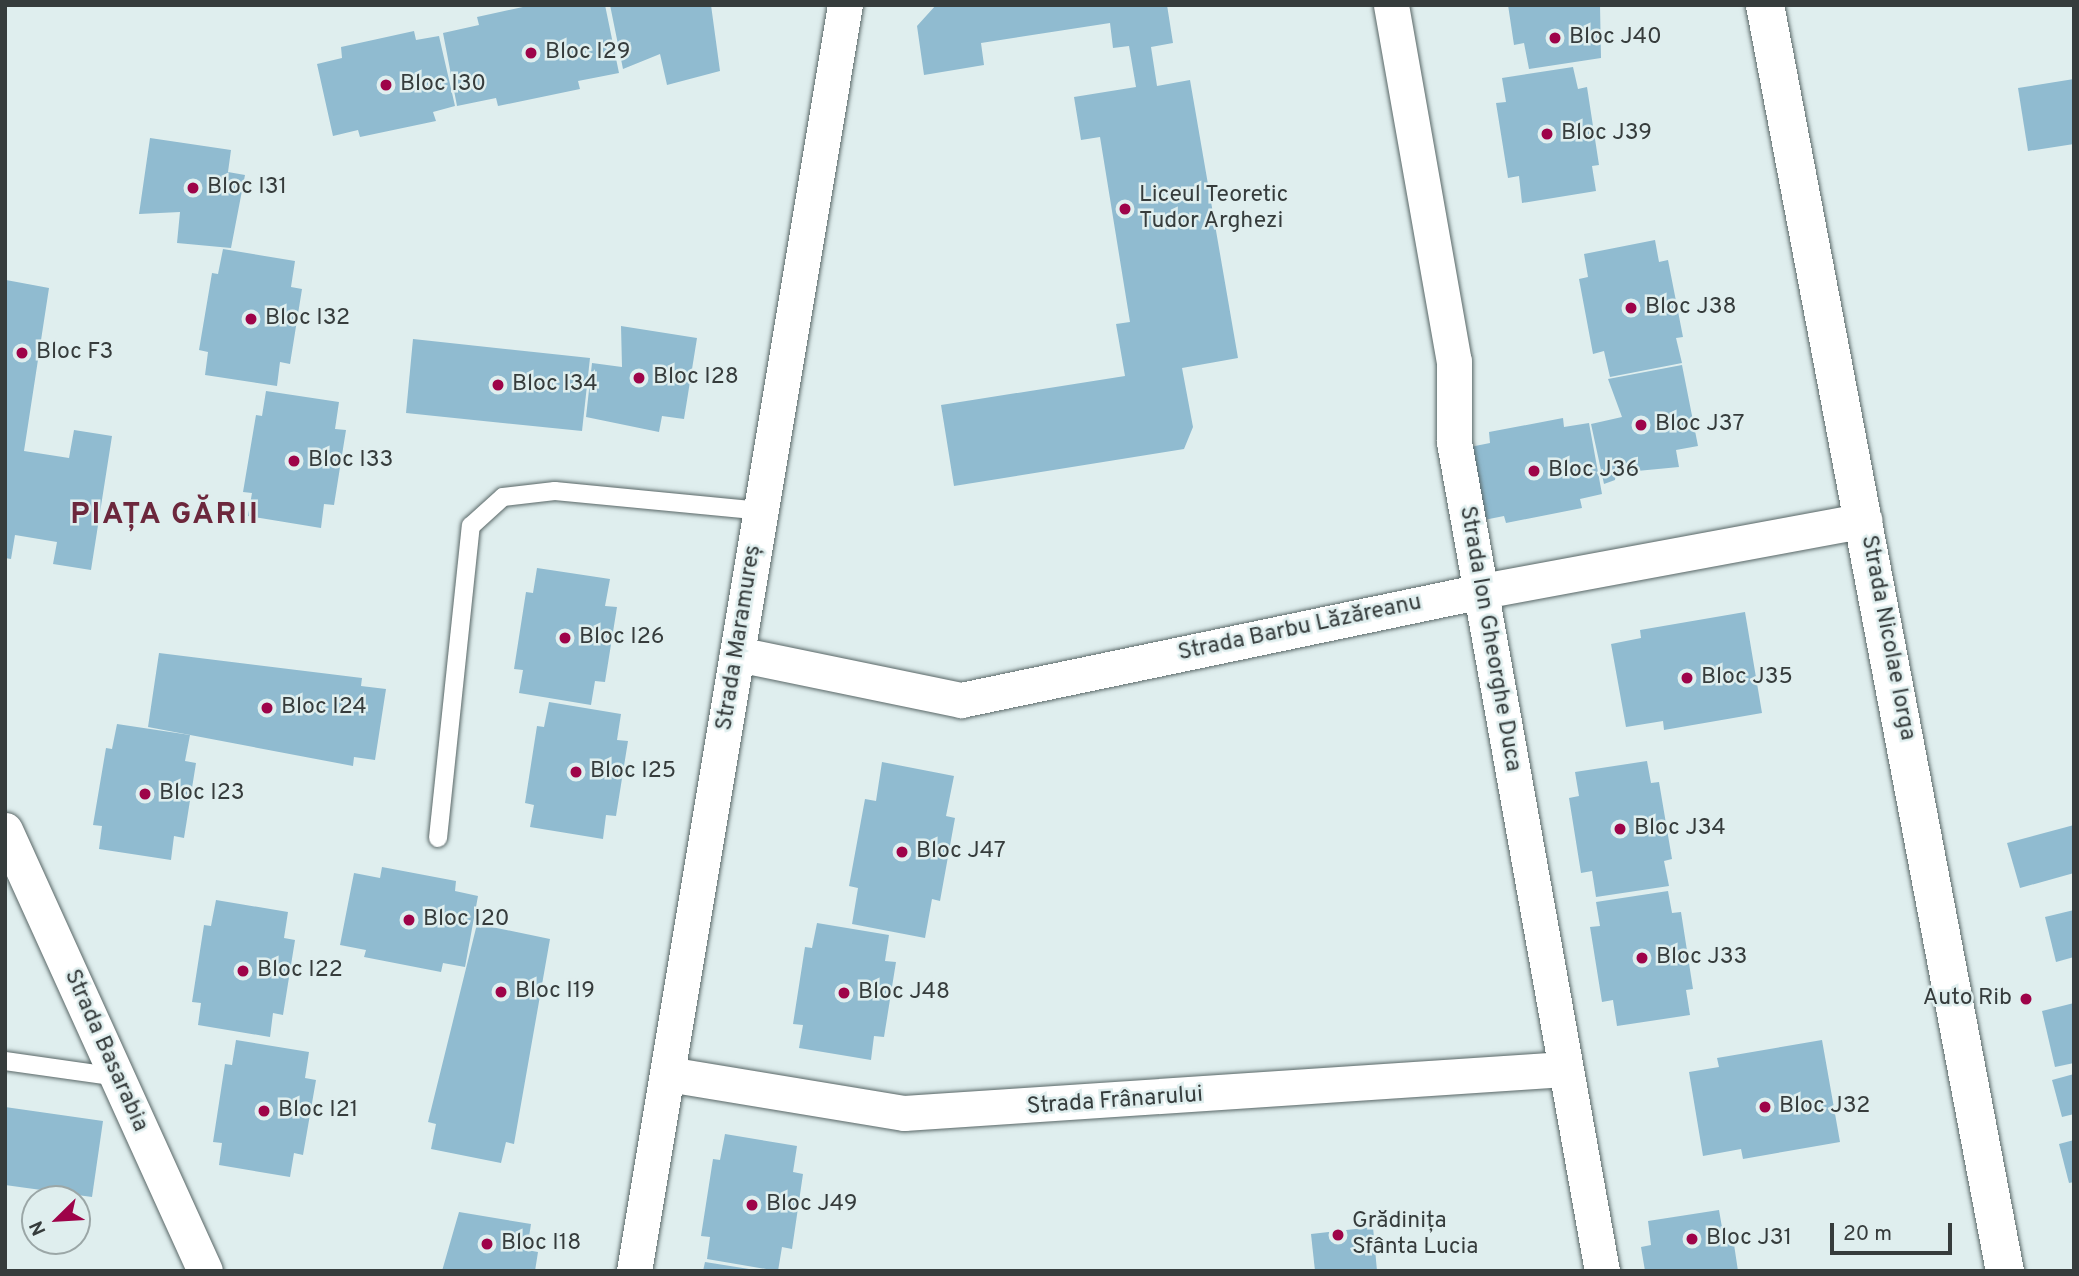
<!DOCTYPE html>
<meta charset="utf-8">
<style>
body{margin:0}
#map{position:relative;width:2079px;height:1276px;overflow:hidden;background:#dfeeee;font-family:Overpass,sans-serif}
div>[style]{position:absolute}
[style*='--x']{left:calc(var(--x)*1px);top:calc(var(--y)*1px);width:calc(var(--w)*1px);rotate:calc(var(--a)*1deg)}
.building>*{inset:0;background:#90bbd0}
.roads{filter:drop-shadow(0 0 2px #596767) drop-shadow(0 0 2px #596767)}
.service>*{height:18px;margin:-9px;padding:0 9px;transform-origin:9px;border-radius:9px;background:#fff}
.minor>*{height:35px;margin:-17.5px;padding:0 17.5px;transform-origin:17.5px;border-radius:17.5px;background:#fff}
.tertiary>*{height:38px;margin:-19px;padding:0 19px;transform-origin:19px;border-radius:19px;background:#fff}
.dots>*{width:19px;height:19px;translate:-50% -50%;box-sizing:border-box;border:4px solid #dfeeee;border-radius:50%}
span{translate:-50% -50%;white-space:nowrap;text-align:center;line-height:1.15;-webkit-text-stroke:5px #dfeeee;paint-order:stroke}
.poi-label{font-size:23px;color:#363c3c}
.left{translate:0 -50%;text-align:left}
.right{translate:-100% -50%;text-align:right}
.street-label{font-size:23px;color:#363c3c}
.district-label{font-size:30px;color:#6c273c;font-weight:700;letter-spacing:2px}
.frame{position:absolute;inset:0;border:7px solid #363c3c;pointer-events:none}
.north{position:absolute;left:21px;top:1185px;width:70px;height:70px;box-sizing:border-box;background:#dfeeee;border:2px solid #9ba7a7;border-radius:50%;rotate:246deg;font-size:19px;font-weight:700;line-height:28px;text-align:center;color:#363c3c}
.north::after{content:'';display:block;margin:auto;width:24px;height:32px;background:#9e0349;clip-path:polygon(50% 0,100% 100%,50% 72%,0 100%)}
.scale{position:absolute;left:1830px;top:1223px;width:122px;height:32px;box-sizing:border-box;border:4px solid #363c3c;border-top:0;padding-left:9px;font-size:21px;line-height:24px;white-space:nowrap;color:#363c3c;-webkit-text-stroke:5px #dfeeee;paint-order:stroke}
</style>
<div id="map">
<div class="building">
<i style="clip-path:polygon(532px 5px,605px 5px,619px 73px,578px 81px,580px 89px,498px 106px,496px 98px,457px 106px,443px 33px,479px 25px,477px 17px)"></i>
<i style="clip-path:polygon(610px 5px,711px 5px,720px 71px,667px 85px,660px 54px,623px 69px)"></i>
<i style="clip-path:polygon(936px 5px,1167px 5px,1173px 43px,1151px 47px,1157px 86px,1190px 80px,1238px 358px,1182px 368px,1193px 427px,1184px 449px,954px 486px,941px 405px,1125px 376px,1116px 324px,1130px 322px,1100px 137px,1081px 140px,1074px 97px,1136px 87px,1129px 46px,1113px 48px,1110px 23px,981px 43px,984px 65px,924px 75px,917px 26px)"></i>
<i style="clip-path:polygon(1508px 5px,1600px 5px,1601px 58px,1529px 69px,1524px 43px,1514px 45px)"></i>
<i style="clip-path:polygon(414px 31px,416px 40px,439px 36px,455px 106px,433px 112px,436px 121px,360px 137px,358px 130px,333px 136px,317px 64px,342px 58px,341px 47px)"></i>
<i style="clip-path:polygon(1573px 67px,1578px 89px,1587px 87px,1599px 165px,1592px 166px,1596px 191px,1522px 203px,1519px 176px,1508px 178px,1496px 103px,1506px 102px,1502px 78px)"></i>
<i style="clip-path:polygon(2074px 79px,2074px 144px,2028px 151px,2018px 88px)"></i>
<i style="clip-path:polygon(150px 138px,231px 150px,228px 172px,245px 175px,231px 248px,177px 243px,180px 212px,139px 214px)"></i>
<i style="clip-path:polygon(1655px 240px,1659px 262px,1668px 260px,1683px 337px,1676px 338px,1682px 363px,1610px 377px,1604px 351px,1593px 354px,1579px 279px,1588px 277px,1584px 254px)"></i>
<i style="clip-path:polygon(223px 249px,295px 261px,291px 287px,302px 289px,290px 364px,280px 362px,277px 386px,205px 375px,208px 352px,199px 350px,212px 273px,218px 274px)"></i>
<i style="clip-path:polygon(6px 280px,49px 288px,24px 451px,69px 458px,74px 430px,112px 436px,91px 570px,53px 564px,57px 542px,15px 535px,11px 559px,5px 558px)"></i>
<i style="clip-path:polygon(621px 326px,697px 338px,684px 419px,662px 416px,659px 432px,586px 417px,592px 363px,622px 367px)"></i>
<i style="clip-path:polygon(413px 339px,590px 358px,582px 431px,406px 413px)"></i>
<i style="clip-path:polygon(1682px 365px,1698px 446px,1676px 450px,1679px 467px,1616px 473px,1615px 480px,1604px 484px,1591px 424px,1622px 417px,1608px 379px)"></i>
<i style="clip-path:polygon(266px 391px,339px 402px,335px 429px,346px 430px,334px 505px,324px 504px,321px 528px,248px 516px,252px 493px,243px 492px,256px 415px,262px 416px)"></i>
<i style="clip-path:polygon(1563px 418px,1564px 427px,1589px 423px,1602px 494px,1580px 499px,1582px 508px,1506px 523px,1504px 516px,1479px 521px,1465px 448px,1490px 443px,1489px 432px)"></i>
<i style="clip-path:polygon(537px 568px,610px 579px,605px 606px,617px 607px,605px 682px,595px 681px,591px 705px,519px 693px,523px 670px,514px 669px,526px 592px,533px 593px)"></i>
<i style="clip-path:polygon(1745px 612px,1762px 713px,1664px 730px,1663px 721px,1626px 727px,1611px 644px,1641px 638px,1640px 630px)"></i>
<i style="clip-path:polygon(159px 653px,362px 678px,361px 686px,386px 689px,375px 760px,354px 757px,353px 766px,148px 727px)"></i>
<i style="clip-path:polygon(549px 702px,621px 714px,617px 740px,628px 741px,616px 816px,606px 815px,603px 839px,530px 827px,534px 805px,525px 803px,537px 726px,544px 727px)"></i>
<i style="clip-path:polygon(117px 724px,190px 735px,185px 761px,196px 763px,184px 838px,174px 836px,171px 860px,99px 849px,102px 826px,93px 825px,106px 748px,112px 749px)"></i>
<i style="clip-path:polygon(1647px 761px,1651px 783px,1659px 782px,1672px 859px,1664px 861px,1669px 886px,1596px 897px,1592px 871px,1581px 873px,1569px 798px,1579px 796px,1575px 772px)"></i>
<i style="clip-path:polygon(882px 762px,954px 776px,946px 816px,955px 818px,940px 901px,932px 899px,925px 938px,852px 924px,858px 888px,849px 886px,865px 799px,876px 801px)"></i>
<i style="clip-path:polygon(2074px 825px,2074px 873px,2020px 888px,2007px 843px)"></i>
<i style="clip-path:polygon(382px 867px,456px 881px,455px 891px,478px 896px,465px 967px,443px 963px,441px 972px,364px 957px,366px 950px,340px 945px,354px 873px,380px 878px)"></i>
<i style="clip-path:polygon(1668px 891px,1672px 913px,1681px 912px,1693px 989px,1686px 990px,1690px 1015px,1617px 1026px,1613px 1000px,1602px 1002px,1590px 927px,1600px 926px,1596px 902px)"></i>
<i style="clip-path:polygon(216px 900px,288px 912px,284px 938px,295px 940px,283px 1015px,273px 1013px,270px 1037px,198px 1025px,201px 1003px,192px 1002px,204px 925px,211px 926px)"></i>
<i style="clip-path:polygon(2074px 910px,2074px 957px,2056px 962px,2045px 917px)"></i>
<i style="clip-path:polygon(817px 923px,889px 935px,885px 961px,896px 962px,884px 1037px,874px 1036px,871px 1060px,799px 1048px,803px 1025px,793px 1024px,805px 947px,812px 948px)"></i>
<i style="clip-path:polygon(477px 924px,550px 939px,514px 1144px,506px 1142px,501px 1163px,431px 1149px,436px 1124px,428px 1122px)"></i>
<i style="clip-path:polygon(2074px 1003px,2074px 1063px,2055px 1067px,2042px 1011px)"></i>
<i style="clip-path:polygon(236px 1040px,309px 1052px,305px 1078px,316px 1080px,303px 1155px,294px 1153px,290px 1177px,219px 1165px,222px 1143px,213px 1142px,225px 1064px,232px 1065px)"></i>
<i style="clip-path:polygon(1822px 1040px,1840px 1142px,1743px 1159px,1741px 1149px,1703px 1156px,1689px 1072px,1719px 1067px,1717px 1058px)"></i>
<i style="clip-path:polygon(2074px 1074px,2074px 1114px,2062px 1117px,2052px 1080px)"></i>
<i style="clip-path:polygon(5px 1107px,103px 1121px,92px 1197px,5px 1185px)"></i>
<i style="clip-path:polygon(725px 1134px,797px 1146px,793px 1172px,803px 1174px,792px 1249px,782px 1247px,778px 1271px,707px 1259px,710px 1237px,701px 1236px,713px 1159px,720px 1160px)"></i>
<i style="clip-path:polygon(2074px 1140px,2074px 1182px,2069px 1183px,2059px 1144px)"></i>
<i style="clip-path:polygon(1719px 1210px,1723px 1233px,1732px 1231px,1738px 1271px,1645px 1271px,1641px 1247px,1651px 1245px,1648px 1221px)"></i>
<i style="clip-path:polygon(459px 1212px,531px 1224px,527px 1250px,538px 1252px,535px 1271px,442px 1271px)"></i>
<i style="clip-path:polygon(1373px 1227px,1377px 1271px,1315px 1271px,1311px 1234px)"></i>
<i style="clip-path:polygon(705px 1262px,749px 1269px,748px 1271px,703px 1271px)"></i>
</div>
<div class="roads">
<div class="service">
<i style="--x:438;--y:838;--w:314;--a:-84"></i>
<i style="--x:471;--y:526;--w:43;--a:-42.2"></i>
<i style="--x:503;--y:497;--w:52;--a:-6.6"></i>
<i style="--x:555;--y:491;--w:207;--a:5.5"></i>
<i style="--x:5;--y:1061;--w:113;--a:8.1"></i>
</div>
<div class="minor">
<i style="--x:1391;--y:5;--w:362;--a:80"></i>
<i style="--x:1454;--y:361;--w:81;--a:90"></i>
<i style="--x:1454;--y:442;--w:842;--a:79.88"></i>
<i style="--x:737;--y:654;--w:229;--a:11.6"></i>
<i style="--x:961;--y:700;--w:532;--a:-11.82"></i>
<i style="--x:1482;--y:591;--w:389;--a:-10.5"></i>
<i style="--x:5;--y:830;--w:484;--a:65.6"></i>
<i style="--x:668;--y:1074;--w:239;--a:9.4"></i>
<i style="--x:904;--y:1113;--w:662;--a:-3.81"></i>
<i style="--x:634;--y:1271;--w:1283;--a:-80.54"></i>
</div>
<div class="tertiary">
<i style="--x:1765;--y:5;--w:1289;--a:79.27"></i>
</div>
</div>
<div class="dots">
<i style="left:1555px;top:38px;background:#9e0349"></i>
<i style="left:531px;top:53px;background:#9e0349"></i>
<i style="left:386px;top:85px;background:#9e0349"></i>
<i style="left:1547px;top:134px;background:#9e0349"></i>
<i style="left:193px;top:188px;background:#9e0349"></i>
<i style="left:1125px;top:209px;background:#9e0349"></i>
<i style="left:1631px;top:308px;background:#9e0349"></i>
<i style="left:251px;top:319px;background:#9e0349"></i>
<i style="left:22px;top:353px;background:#9e0349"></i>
<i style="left:639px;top:378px;background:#9e0349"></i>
<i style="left:498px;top:385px;background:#9e0349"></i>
<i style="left:1641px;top:425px;background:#9e0349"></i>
<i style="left:294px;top:461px;background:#9e0349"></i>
<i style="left:1534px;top:471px;background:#9e0349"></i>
<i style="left:565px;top:638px;background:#9e0349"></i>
<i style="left:1687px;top:678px;background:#9e0349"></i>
<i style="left:267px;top:708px;background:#9e0349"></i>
<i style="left:576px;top:772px;background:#9e0349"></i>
<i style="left:145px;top:794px;background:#9e0349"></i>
<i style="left:1620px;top:829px;background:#9e0349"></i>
<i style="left:902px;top:852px;background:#9e0349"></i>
<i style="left:409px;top:920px;background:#9e0349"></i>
<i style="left:1642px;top:958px;background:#9e0349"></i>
<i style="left:243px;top:971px;background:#9e0349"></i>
<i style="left:501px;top:992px;background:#9e0349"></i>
<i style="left:844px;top:993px;background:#9e0349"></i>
<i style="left:2026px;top:999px;background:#9e0349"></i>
<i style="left:1765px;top:1107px;background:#9e0349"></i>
<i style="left:264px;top:1111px;background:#9e0349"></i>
<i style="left:752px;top:1205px;background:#9e0349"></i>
<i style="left:1338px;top:1235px;background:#9e0349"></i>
<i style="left:1692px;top:1239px;background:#9e0349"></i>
<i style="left:487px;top:1244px;background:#9e0349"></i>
</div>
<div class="poi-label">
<span class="left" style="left:1569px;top:38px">Bloc J40</span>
<span class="left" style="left:545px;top:53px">Bloc I29</span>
<span class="left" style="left:400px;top:85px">Bloc I30</span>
<span class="left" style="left:1561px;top:134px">Bloc J39</span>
<span class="left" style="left:207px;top:188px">Bloc I31</span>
<span class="left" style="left:1139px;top:209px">Liceul Teoretic<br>Tudor Arghezi</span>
<span class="left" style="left:1645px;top:308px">Bloc J38</span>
<span class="left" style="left:265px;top:319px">Bloc I32</span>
<span class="left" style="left:36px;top:353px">Bloc F3</span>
<span class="left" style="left:653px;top:378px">Bloc I28</span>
<span class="left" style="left:512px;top:385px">Bloc I34</span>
<span class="left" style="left:1655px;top:425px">Bloc J37</span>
<span class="left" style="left:308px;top:461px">Bloc I33</span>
<span class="left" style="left:1548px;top:471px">Bloc J36</span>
<span class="left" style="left:579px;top:638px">Bloc I26</span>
<span class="left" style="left:1701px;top:678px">Bloc J35</span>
<span class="left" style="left:281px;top:708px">Bloc I24</span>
<span class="left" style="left:590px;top:772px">Bloc I25</span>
<span class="left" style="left:159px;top:794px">Bloc I23</span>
<span class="left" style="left:1634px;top:829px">Bloc J34</span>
<span class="left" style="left:916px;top:852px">Bloc J47</span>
<span class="left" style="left:423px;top:920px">Bloc I20</span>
<span class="left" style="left:1656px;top:958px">Bloc J33</span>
<span class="left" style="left:257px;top:971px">Bloc I22</span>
<span class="left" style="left:515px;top:992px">Bloc I19</span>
<span class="left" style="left:858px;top:993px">Bloc J48</span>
<span class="right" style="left:2012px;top:999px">Auto Rib</span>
<span class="left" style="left:1779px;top:1107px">Bloc J32</span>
<span class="left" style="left:278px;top:1111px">Bloc I21</span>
<span class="left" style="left:766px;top:1205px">Bloc J49</span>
<span class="left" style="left:1352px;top:1235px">Grădinița<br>Sfânta Lucia</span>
<span class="left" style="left:1706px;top:1239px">Bloc J31</span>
<span class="left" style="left:501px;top:1244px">Bloc I18</span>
</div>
<div class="street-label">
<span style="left:1300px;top:629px;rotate:-12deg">Strada Barbu Lăzăreanu</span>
<span style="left:740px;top:638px;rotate:-81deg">Strada Maramureș</span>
<span style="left:1887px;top:638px;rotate:79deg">Strada Nicolae Iorga</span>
<span style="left:1489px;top:639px;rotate:80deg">Strada Ion Gheorghe Duca</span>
<span style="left:105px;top:1051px;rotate:66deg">Strada Basarabia</span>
<span style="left:1115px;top:1102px;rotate:-4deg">Strada Frânarului</span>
</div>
<div class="district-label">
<span style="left:165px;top:516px">PIAȚA GĂRII</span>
</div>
<div class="frame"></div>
<div class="north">N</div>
<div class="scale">20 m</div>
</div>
